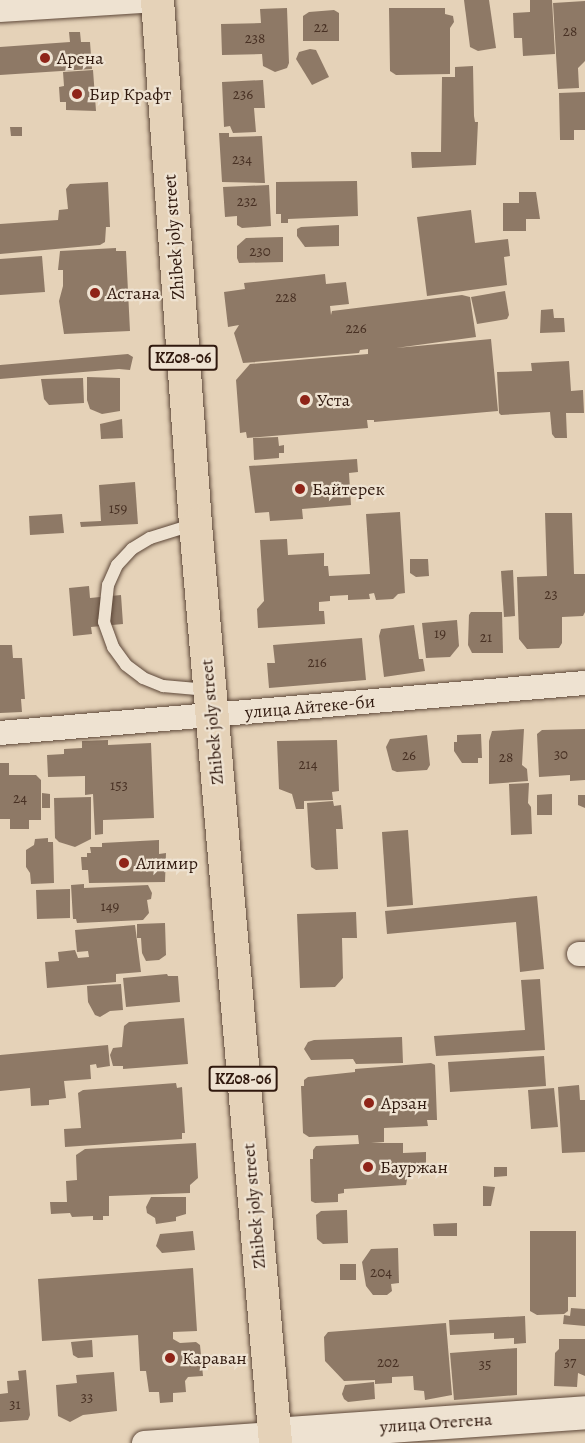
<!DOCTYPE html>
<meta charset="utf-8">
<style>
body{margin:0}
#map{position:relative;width:585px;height:1443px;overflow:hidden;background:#e5d2b8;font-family:Alegreya,serif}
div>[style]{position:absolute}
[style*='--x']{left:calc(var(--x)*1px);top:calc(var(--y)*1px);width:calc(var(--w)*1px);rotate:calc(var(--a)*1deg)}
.building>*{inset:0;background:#8e7966}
.roads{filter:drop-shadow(0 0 2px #5d4738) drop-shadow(0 0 2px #5d4738)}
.service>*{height:12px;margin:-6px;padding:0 6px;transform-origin:6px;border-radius:6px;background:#eee2d1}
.minor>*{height:24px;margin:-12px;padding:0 12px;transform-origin:12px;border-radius:12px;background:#eee2d1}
.secondary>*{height:33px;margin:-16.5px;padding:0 16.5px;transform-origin:16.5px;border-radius:16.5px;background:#eee2d1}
.trunk>*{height:33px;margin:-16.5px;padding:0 16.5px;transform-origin:16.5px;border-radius:16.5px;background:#e5d2b8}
.dots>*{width:16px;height:16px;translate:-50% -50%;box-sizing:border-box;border:3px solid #eee2d1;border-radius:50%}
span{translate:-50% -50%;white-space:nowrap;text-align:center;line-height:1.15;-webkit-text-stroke:4.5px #eee2d1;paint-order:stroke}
.number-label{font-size:15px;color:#483124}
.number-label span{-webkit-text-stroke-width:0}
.shield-label span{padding:2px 4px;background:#eee2d1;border:2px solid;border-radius:4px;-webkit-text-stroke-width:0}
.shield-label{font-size:16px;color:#30190e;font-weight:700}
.poi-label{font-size:18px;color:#30190e}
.left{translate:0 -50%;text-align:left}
.street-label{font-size:18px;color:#30190e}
</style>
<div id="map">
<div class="building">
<i style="clip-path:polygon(464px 0,489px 0,496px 48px,478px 51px,470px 47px)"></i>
<i style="clip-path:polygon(530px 0,552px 0,555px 54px,523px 56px,522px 38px,514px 38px,513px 13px,530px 12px)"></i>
<i style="clip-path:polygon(585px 1px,585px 61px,578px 68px,579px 88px,558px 89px,553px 3px)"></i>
<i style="clip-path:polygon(287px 8px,289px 63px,287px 68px,275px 72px,263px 66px,262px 54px,222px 55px,221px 24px,261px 23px,260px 9px)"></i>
<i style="clip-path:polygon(389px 8px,445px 8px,445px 14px,453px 16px,454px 22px,450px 28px,450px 74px,396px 75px,390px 71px)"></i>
<i style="clip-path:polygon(334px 10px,339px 13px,339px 41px,303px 41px,303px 16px,309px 12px)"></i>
<i style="clip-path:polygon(69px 32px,80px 32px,81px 42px,90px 42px,92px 69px,0 75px,0 47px,70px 42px)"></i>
<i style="clip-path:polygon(310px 49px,316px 50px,329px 77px,312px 85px,296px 59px,299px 52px)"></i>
<i style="clip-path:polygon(473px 66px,474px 116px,475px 122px,478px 122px,476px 165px,412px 168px,411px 152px,441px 152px,442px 77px,455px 77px,455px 67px)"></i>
<i style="clip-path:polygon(93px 70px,96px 111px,66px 110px,66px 102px,60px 102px,59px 87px,64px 86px,63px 72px)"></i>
<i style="clip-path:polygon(263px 80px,265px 108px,254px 108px,256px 132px,233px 133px,230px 126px,224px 127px,222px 82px)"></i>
<i style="clip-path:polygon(585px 92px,585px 130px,574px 130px,574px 140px,560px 140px,559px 93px)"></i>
<i style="clip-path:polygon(10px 127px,22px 127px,22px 136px,11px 136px)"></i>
<i style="clip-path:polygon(219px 133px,229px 133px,229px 137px,262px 136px,265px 183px,222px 182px)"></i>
<i style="clip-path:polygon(357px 181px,358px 216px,288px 219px,288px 223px,281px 223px,281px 214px,276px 214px,276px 182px)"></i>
<i style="clip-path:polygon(108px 182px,110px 227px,106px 227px,105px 242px,100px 245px,0 254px,0 224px,58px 220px,59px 210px,68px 209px,66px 189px,70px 184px)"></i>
<i style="clip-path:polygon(269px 185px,271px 226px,242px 228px,237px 225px,237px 216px,225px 217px,223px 187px)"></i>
<i style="clip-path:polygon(519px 192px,536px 192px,540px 219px,526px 219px,526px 231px,503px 231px,503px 203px,519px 203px)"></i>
<i style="clip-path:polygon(471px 210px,475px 243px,508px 239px,510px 256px,504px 257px,507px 285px,427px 296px,417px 217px)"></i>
<i style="clip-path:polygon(339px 225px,339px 246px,305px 247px,297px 236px,297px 229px,301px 227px)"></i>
<i style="clip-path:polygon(283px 237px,283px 262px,239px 263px,237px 258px,237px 246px,246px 238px)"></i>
<i style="clip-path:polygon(116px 248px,116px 251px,126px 251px,130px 331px,64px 334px,59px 301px,63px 286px,63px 270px,58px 270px,60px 251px)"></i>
<i style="clip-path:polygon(42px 256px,45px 292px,0 295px,0 259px)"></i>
<i style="clip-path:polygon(325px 274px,326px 284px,346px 282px,349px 304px,330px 306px,331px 315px,332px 311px,462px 295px,470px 297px,476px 337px,396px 348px,491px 339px,498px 411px,374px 422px,374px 420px,367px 420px,368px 428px,247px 438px,246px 432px,240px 433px,236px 380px,250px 364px,368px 354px,368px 349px,360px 350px,359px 353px,243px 363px,234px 333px,239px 325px,228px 327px,224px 292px,245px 289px,244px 283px)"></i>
<i style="clip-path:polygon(505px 291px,509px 315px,507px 319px,477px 324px,471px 297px)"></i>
<i style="clip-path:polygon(553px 309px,554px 318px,564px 318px,565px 332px,540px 333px,541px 310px)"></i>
<i style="clip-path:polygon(128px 354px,133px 357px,130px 370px,119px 369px,0 379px,0 365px)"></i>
<i style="clip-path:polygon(569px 361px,571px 391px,583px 390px,584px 413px,566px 413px,567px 438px,555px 438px,552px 434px,550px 412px,501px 415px,499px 413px,497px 372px,532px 371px,531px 363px)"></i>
<i style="clip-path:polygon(87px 377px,120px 378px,120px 411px,102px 414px,90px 409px,87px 400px)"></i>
<i style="clip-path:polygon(83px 378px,84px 403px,49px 405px,44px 399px,41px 379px)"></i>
<i style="clip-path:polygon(122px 419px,123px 438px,101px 439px,100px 424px)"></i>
<i style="clip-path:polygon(278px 437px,279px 446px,284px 445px,284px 453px,279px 453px,279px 458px,254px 460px,253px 438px)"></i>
<i style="clip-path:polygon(357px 459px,358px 472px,349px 473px,351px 505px,302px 509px,303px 519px,270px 521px,269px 512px,255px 513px,249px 466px)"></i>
<i style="clip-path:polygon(135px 482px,138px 524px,81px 527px,80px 522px,101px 521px,99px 485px)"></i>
<i style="clip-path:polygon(400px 512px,405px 593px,398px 594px,393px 599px,376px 600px,374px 593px,369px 594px,370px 599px,348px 600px,348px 595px,330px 596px,330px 601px,319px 602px,319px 611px,324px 611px,325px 624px,258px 628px,257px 609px,264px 601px,260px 540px,287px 539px,288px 555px,324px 553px,324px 566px,328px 566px,329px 576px,370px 574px,366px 514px)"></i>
<i style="clip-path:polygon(545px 513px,572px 513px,574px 574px,585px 574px,585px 612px,583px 616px,562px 617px,562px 643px,559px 648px,527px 649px,519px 639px,517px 577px,547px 576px)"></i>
<i style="clip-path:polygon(62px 514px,64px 533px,30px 535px,29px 516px)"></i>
<i style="clip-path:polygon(410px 559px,428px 559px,429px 576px,416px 577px,410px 573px)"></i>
<i style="clip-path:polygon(513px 570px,515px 616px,504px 617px,501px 571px)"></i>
<i style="clip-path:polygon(89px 586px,90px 598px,121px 595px,123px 624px,91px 627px,92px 634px,73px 636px,69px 588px)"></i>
<i style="clip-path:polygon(471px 612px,502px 612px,503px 653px,472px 653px,468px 645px,469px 615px)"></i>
<i style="clip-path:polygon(457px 620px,459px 646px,450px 657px,426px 658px,422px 623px)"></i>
<i style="clip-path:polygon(414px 625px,419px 659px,423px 659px,425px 671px,384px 677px,379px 636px,381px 629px)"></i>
<i style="clip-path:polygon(362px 638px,366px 680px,269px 688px,267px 663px,275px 663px,273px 645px)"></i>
<i style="clip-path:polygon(0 645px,12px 645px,13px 658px,22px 658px,25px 699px,21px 699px,22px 712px,0 713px)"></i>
<i style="clip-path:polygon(524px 729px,522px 765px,527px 769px,528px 781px,489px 784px,489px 741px,492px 731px)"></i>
<i style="clip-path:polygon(585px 729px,585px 780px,570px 781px,570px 775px,539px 777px,537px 734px,542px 730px)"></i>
<i style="clip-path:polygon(481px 734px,482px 758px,478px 758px,478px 763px,462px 763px,454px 751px,454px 742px,457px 742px,457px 735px)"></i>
<i style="clip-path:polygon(427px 735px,430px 765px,427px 770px,397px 772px,392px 770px,386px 747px,390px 739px)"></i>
<i style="clip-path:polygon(108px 740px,108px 745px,151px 743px,154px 818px,103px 820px,103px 834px,95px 835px,93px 794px,85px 795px,85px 776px,48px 777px,47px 755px,64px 754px,64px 749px,82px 748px,82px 741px)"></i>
<i style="clip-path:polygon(337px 740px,339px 791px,332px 792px,333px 800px,304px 801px,304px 809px,296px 809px,292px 794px,279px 789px,277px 741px)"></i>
<i style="clip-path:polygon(0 763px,9px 763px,9px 775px,36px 775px,41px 780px,41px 820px,29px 820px,29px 829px,10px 829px,10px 819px,0 819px)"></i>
<i style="clip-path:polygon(529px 783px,528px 803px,531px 807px,532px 834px,511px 835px,509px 784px)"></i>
<i style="clip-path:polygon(42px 793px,50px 794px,50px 808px,42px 808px)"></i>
<i style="clip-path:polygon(552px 794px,552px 815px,537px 815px,537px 795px)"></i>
<i style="clip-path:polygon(578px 795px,585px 795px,585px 808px,578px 805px)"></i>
<i style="clip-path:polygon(91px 797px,91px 839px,75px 847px,59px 842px,55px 838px,54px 798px)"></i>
<i style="clip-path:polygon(333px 801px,334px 806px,341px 805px,343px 829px,336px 829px,338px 869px,316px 870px,311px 867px,307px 803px)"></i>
<i style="clip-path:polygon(408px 830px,413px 905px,387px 907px,382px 832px)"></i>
<i style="clip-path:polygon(48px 838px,48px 842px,53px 842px,54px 883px,31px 884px,30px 873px,26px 867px,26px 850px,34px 845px,35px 839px)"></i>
<i style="clip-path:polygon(159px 840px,159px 854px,166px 853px,165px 882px,89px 883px,88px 870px,82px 870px,81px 857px,87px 857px,87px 853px,91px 853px,90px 847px,102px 847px,102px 843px)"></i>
<i style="clip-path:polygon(84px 884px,84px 888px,148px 885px,152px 893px,151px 899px,147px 900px,149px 913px,143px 920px,77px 923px,76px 919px,73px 919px,71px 885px)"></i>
<i style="clip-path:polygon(70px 889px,70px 918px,37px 919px,36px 890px)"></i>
<i style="clip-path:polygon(537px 896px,544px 969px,520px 972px,516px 922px,387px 934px,385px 911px)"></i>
<i style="clip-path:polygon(356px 912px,357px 938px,342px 938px,343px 978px,335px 987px,300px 988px,297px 914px)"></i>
<i style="clip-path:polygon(165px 923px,166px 955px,159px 960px,146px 961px,142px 953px,141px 938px,137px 938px,137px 924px)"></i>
<i style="clip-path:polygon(135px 925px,141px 972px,116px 974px,116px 982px,47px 988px,45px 962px,59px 961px,58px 952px,75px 950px,78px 958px,89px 957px,88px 951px,77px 952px,75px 930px)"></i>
<i style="clip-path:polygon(167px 974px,168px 976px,178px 976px,180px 1002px,126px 1007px,123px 978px)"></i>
<i style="clip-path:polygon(540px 979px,545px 1050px,436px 1056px,434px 1036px,525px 1030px,521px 980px)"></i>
<i style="clip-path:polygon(121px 984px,123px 1010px,110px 1011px,100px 1017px,95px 1015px,88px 1002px,87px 986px)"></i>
<i style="clip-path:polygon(184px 1018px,188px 1064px,123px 1069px,123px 1066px,113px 1066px,110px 1055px,113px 1048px,122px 1047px,124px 1026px,129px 1022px)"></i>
<i style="clip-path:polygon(402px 1037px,403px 1063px,356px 1064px,353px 1059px,311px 1060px,304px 1049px,308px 1042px,314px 1040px)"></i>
<i style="clip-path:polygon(108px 1045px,110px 1066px,97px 1068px,96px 1064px,90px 1065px,91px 1079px,64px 1081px,66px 1098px,49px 1100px,49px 1105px,31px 1106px,30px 1088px,0 1091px,0 1055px)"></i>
<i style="clip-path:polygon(544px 1056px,546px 1086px,450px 1092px,448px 1062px)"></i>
<i style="clip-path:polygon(431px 1063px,435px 1065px,437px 1120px,427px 1120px,428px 1126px,384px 1128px,384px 1142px,371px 1143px,403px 1143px,403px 1153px,426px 1152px,426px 1174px,408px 1174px,406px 1185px,344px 1189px,344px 1193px,338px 1194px,338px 1202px,315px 1203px,311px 1201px,310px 1159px,313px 1159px,313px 1150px,316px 1146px,359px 1144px,358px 1135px,309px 1137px,303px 1133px,301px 1086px,304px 1086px,304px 1080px,308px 1077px,355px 1072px,355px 1069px)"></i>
<i style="clip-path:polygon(176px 1083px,177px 1088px,182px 1087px,185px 1133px,182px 1133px,182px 1139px,65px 1147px,64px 1129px,81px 1128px,78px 1093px,83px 1090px)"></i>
<i style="clip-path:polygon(579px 1085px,580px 1100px,585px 1100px,585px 1152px,562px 1153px,558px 1087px)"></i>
<i style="clip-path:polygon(554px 1088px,558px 1127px,531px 1129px,528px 1090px)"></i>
<i style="clip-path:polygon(196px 1143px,198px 1178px,190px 1185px,190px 1193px,109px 1196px,109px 1216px,103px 1216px,103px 1220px,93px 1220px,93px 1216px,72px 1217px,70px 1213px,51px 1214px,50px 1202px,67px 1202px,66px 1181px,77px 1180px,76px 1155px,85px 1149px)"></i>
<i style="clip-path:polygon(494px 1167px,507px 1167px,507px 1176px,494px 1177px)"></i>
<i style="clip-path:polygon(483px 1186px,495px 1187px,491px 1206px,483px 1206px)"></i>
<i style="clip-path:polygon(151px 1197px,186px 1197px,186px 1214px,176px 1217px,176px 1221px,156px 1224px,155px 1218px,147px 1213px,146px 1207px)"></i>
<i style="clip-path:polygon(347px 1210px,348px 1243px,323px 1244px,317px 1239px,316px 1215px,321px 1211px)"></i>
<i style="clip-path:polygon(457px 1223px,457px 1236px,434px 1236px,433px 1224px)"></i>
<i style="clip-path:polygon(193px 1231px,195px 1250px,162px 1253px,156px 1246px,160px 1234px)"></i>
<i style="clip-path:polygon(530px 1231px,576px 1231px,576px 1297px,568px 1297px,568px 1311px,564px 1314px,537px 1315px,530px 1311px)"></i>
<i style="clip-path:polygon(398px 1248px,399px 1283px,391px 1284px,392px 1291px,387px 1295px,373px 1295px,366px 1286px,362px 1262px,371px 1249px)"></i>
<i style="clip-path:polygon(340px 1264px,356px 1264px,356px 1280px,340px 1280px)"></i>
<i style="clip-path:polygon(193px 1268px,197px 1331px,173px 1332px,173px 1339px,180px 1343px,196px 1342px,200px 1345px,203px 1376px,188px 1377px,185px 1381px,186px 1392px,173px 1393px,173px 1402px,160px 1403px,159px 1392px,149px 1392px,146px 1371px,140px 1371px,138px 1335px,42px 1341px,38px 1279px)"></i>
<i style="clip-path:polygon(571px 1308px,585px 1309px,585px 1326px,563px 1324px,564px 1315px,570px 1316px)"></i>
<i style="clip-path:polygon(525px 1316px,526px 1343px,514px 1344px,514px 1338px,494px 1339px,494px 1333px,450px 1335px,449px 1320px)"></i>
<i style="clip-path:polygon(446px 1323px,452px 1395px,425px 1400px,424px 1391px,414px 1390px,413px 1376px,392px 1377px,392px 1383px,375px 1384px,375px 1380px,344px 1381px,325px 1361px,324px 1337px,328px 1332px)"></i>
<i style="clip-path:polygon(559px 1339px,585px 1339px,585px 1376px,578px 1373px,577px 1387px,554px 1386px,555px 1353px,559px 1349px)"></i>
<i style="clip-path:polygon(92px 1340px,93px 1357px,78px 1358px,73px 1355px,71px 1342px)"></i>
<i style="clip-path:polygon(517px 1348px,517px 1395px,454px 1400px,450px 1353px)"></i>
<i style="clip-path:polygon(26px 1370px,30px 1415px,28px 1420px,0 1422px,0 1394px,8px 1393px,7px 1381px,19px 1380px,18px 1371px)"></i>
<i style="clip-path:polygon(114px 1372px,117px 1411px,83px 1415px,70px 1422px,58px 1416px,56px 1385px,77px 1383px,76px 1375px)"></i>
<i style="clip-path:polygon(374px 1382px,375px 1399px,348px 1402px,344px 1399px,342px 1394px,345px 1385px)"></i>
</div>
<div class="roads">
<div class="service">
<i style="--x:195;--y:524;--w:47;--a:162.7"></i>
<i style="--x:150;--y:538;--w:21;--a:149"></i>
<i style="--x:132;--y:549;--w:22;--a:133"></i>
<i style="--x:117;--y:565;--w:22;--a:114"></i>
<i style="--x:108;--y:585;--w:37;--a:96"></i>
<i style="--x:104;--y:622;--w:27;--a:70"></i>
<i style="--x:113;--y:647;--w:22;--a:54"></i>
<i style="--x:126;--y:665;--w:21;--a:37"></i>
<i style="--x:143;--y:678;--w:22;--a:22"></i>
<i style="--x:163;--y:686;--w:45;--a:5.1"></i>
</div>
<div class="minor">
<i style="--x:0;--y:10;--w:157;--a:-3.6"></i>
<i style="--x:0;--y:733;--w:587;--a:-4.89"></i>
<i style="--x:579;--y:954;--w:6;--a:0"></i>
<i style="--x:144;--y:1443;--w:130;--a:-4"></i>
</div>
<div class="secondary">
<i style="--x:274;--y:1434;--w:312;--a:-4"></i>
</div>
<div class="trunk">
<i style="--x:157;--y:0;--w:525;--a:85.85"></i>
<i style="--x:195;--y:524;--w:922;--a:85.02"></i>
</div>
</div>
<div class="dots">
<i style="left:45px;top:58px;background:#8f2418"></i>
<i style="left:77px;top:94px;background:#8f2418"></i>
<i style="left:95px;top:293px;background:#8f2418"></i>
<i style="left:305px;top:400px;background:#8f2418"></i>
<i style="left:300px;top:489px;background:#8f2418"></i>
<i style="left:124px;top:863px;background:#8f2418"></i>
<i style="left:369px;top:1103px;background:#8f2418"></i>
<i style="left:368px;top:1167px;background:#8f2418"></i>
<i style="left:170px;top:1358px;background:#8f2418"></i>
</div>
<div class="number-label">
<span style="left:321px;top:28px">22</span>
<span style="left:570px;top:32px">28</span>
<span style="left:255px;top:39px">238</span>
<span style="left:243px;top:95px">236</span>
<span style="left:242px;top:160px">234</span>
<span style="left:247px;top:202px">232</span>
<span style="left:260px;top:252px">230</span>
<span style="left:286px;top:298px">228</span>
<span style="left:356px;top:329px">226</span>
<span style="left:118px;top:509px">159</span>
<span style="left:551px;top:595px">23</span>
<span style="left:440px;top:634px">19</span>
<span style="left:486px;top:638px">21</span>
<span style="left:317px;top:663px">216</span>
<span style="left:561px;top:755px">30</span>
<span style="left:409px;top:756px">26</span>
<span style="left:506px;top:758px">28</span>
<span style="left:308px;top:765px">214</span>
<span style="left:119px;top:786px">153</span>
<span style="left:20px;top:799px">24</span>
<span style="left:110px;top:907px">149</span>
<span style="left:381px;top:1273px">204</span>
<span style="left:388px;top:1363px">202</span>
<span style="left:570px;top:1363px">37</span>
<span style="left:485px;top:1365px">35</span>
<span style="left:87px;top:1398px">33</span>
<span style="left:15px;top:1405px">31</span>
</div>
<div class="shield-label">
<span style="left:183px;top:358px">KZ08-06</span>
<span style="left:243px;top:1079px">KZ08-06</span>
</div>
<div class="poi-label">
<span class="left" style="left:57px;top:58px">Арена</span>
<span class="left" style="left:89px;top:94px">Бир Крафт</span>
<span class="left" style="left:107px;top:293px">Астана</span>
<span class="left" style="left:317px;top:400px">Уста</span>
<span class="left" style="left:312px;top:489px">Байтерек</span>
<span class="left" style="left:136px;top:863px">Алимир</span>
<span class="left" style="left:381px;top:1103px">Арзан</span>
<span class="left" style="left:380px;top:1167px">Бауржан</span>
<span class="left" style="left:182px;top:1358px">Караван</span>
</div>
<div class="street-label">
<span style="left:174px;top:237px;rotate:-94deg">Zhibek joly street</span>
<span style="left:310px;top:707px;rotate:-5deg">улица Айтеке-би</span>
<span style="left:212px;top:722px;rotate:-95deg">Zhibek joly street</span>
<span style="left:254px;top:1206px;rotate:-95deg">Zhibek joly street</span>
<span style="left:436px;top:1423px;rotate:-4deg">улица Отегена</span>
</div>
</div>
